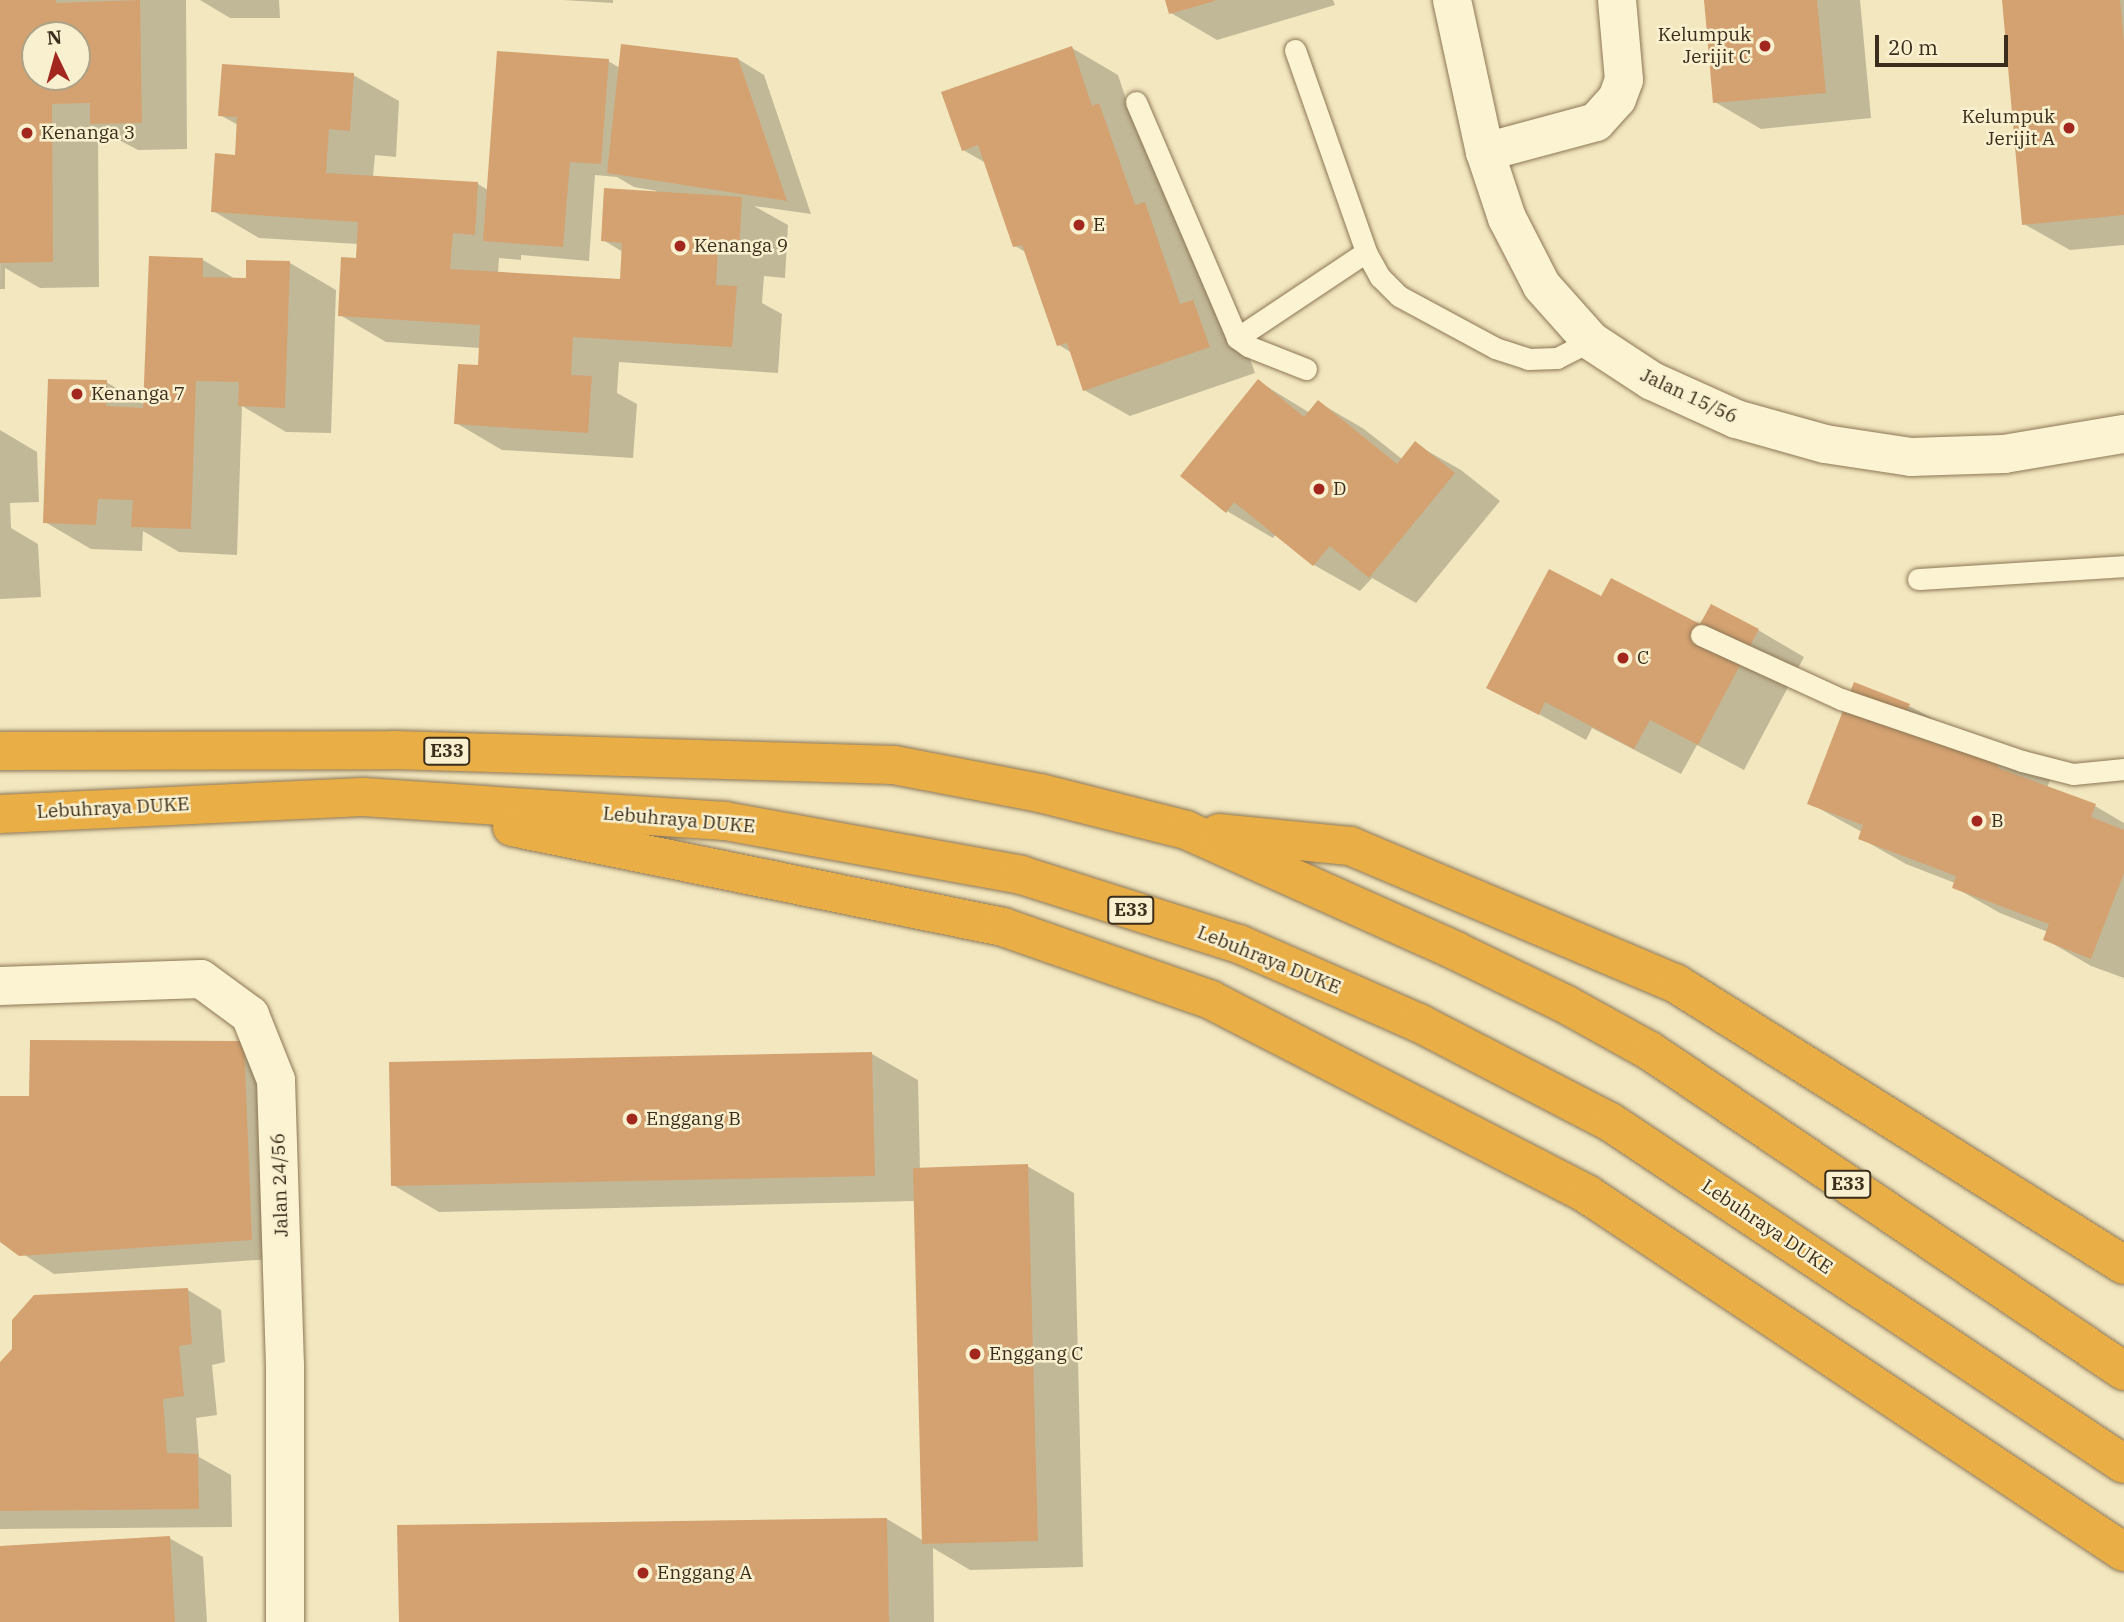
<!DOCTYPE html>
<style>
body{margin:0}
#map{position:relative;width:2124px;height:1622px;overflow:hidden;background:#f2e7bf;font-family:"IBM Plex Serif",serif}
div>[style]{position:absolute}
[style*='--x']{left:calc(var(--x)*1px);top:calc(var(--y)*1px);width:calc(var(--w)*1px);rotate:calc(var(--a)*1deg)}
.shadow>*{inset:0;background:#0003}
.building>*{inset:0;background:#d4a271}
.roads{filter:drop-shadow(0 0 2px #8d7755) drop-shadow(0 0 2px #8d7755)}
.lane>*{height:21px;margin:-10.5px;padding:0 10.5px;transform-origin:10.5px;border-radius:10.5px;background:#fcf3d3}
.street>*{height:38px;margin:-19px;padding:0 19px;transform-origin:19px;border-radius:19px;background:#fcf3d3}
.highway>*{height:38px;margin:-19px;padding:0 19px;transform-origin:19px;border-radius:19px;background:#eaae47}
.dots>*{width:19px;height:19px;translate:-50% -50%;box-sizing:border-box;border:4px solid #f9f0cf;border-radius:50%}
span{translate:-50% -50%;white-space:nowrap;text-align:center;line-height:1.15;-webkit-text-stroke:5px #f9f0cf;paint-order:stroke}
.shield-label span{padding:2px 5px;background:#f9f0cf;border:2px solid;border-radius:5px;-webkit-text-stroke-width:0}
.shield-label{font-size:18px;color:#3b2d1b;font-weight:700}
.poi-label{font-size:19px;color:#3b2d1b}
.right{translate:-100% -50%;text-align:right}
.left{translate:0 -50%;text-align:left}
.street-label{font-size:19px;color:#3b2d1b}
.north{position:absolute;left:21px;top:21px;width:70px;height:70px;box-sizing:border-box;background:#f9f0cf;border:2px solid #ada287;border-radius:50%;rotate:355deg;font-size:19px;font-weight:700;line-height:28px;text-align:center;color:#3b2d1b}
.north::after{content:'';display:block;margin:auto;width:24px;height:32px;background:#a2281f;clip-path:polygon(50% 0,100% 100%,50% 72%,0 100%)}
.scale{position:absolute;left:1875px;top:35px;width:133px;height:32px;box-sizing:border-box;border:4px solid #3b2d1b;border-top:0;padding-left:9px;font-size:21px;line-height:24px;white-space:nowrap;color:#3b2d1b;-webkit-text-stroke:5px #f9f0cf;paint-order:stroke}
</style>
<div id="map">
<div class="shadow">
<i style="clip-path:polygon(evenodd,2px 0,186px 0,187px 149px,138px 150px,98px 129px,99px 287px,40px 288px,5px 268px,5px 289px,0 289px,2px 0,35px 35px,77px 35px,77px 77px,35px 77px,35px 35px)"></i>
<i style="clip-path:polygon(200px 0,279px 0,280px 18px,230px 18px)"></i>
<i style="clip-path:polygon(563px 0,613px 0,613px 3px)"></i>
<i style="clip-path:polygon(1167px 0,1333px 0,1335px 5px,1217px 40px,1171px 13px)"></i>
<i style="clip-path:polygon(1705px 0,1860px 0,1871px 118px,1761px 129px,1715px 102px)"></i>
<i style="clip-path:polygon(2004px 0,2124px 0,2124px 245px,2070px 250px,2024px 224px)"></i>
<i style="clip-path:polygon(1072px 48px,1118px 75px,1135px 126px,1239px 328px,1255px 373px,1130px 416px,1084px 390px,1072px 353px,1059px 345px,1027px 253px,1015px 246px,986px 163px,963px 150px)"></i>
<i style="clip-path:polygon(evenodd,738px 59px,764px 75px,811px 214px,754px 206px,788px 225px,785px 278px,764px 276px,762px 303px,782px 314px,778px 373px,619px 362px,617px 393px,637px 404px,633px 458px,502px 450px,456px 423px,480px 367px,481px 348px,386px 342px,340px 315px,357px 259px,358px 244px,259px 238px,213px 211px,236px 156px,238px 125px,220px 115px,353px 75px,399px 101px,396px 157px,375px 155px,373px 177px,478px 184px,488px 190px,608px 61px,620px 68px,738px 59px,595px 175px,617px 177px,634px 187px,657px 191px,603px 240px,623px 252px,621px 281px,498px 273px,499px 258px,521px 260px,521px 255px,589px 261px,595px 175px)"></i>
<i style="clip-path:polygon(151px 258px,203px 260px,237px 280px,247px 280px,290px 263px,336px 290px,331px 433px,286px 432px,242px 406px,237px 555px,179px 552px,143px 531px,142px 551px,91px 549px,45px 522px,106px 382px,145px 405px)"></i>
<i style="clip-path:polygon(1258px 381px,1310px 413px,1318px 402px,1364px 429px,1402px 459px,1415px 444px,1461px 470px,1500px 501px,1416px 603px,1372px 578px,1360px 591px,1314px 565px,1276px 534px,1273px 538px,1227px 511px)"></i>
<i style="clip-path:polygon(0 430px,37px 452px,39px 502px,10px 503px,11px 528px,38px 544px,41px 597px,0 599px)"></i>
<i style="clip-path:polygon(1602px 598px,1701px 627px,1758px 630px,1804px 657px,1744px 770px,1697px 745px,1681px 774px,1592px 728px,1586px 740px,1489px 687px)"></i>
<i style="clip-path:polygon(1909px 706px,2050px 780px,2047px 788px,2095px 806px,2124px 823px,2124px 978px,2091px 966px,2045px 939px,2048px 932px,2000px 913px,1954px 887px,1955px 883px,1906px 864px,1860px 838px,1862px 832px,1809px 803px)"></i>
<i style="clip-path:polygon(243px 1043px,277px 1063px,285px 1258px,54px 1274px,0 1239px,0 1098px,31px 1098px)"></i>
<i style="clip-path:polygon(872px 1054px,918px 1080px,920px 1169px,1027px 1166px,1074px 1193px,1083px 1567px,970px 1570px,933px 1548px,934px 1622px,401px 1622px,887px 1519px,924px 1541px,915px 1201px,439px 1212px,393px 1185px)"></i>
<i style="clip-path:polygon(188px 1290px,221px 1310px,225px 1362px,212px 1365px,217px 1415px,196px 1418px,199px 1457px,231px 1475px,232px 1527px,0 1529px,0 1364px)"></i>
<i style="clip-path:polygon(169px 1538px,203px 1557px,207px 1622px,0 1622px,0 1547px)"></i>
</div>
<div class="building">
<i style="clip-path:polygon(evenodd,0 0,56px 0,56px 3px,140px 0,142px 123px,90px 124px,90px 103px,52px 104px,53px 262px,0 263px,0 0,35px 35px,77px 35px,77px 77px,35px 77px,35px 35px)"></i>
<i style="clip-path:polygon(1165px 0,1215px 0,1215px 1px,1169px 14px)"></i>
<i style="clip-path:polygon(1704px 0,1817px 0,1826px 93px,1713px 103px)"></i>
<i style="clip-path:polygon(2002px 0,2120px 0,2124px 41px,2124px 215px,2022px 225px)"></i>
<i style="clip-path:polygon(621px 44px,738px 58px,787px 201px,607px 173px)"></i>
<i style="clip-path:polygon(1072px 46px,1092px 106px,1099px 103px,1135px 205px,1145px 202px,1180px 304px,1193px 300px,1210px 347px,1083px 391px,1067px 343px,1057px 346px,1022px 245px,1013px 247px,978px 145px,962px 151px,941px 92px)"></i>
<i style="clip-path:polygon(497px 51px,609px 59px,601px 164px,570px 162px,563px 247px,483px 241px)"></i>
<i style="clip-path:polygon(222px 64px,354px 73px,350px 131px,329px 129px,326px 173px,478px 182px,475px 235px,453px 233px,450px 269px,620px 279px,622px 243px,601px 241px,604px 188px,742px 197px,739px 252px,718px 250px,716px 285px,737px 286px,732px 347px,573px 337px,571px 375px,592px 376px,588px 433px,454px 424px,458px 364px,478px 365px,480px 325px,338px 316px,341px 257px,356px 258px,358px 222px,211px 212px,215px 153px,235px 155px,237px 117px,218px 116px)"></i>
<i style="clip-path:polygon(149px 256px,203px 258px,203px 277px,246px 278px,246px 260px,290px 261px,285px 408px,238px 406px,239px 382px,196px 381px,191px 529px,131px 527px,133px 500px,98px 499px,96px 525px,43px 523px,48px 379px,107px 380px,106px 406px,143px 408px)"></i>
<i style="clip-path:polygon(1258px 379px,1304px 417px,1318px 400px,1397px 464px,1415px 441px,1455px 473px,1369px 578px,1330px 546px,1313px 566px,1234px 502px,1226px 513px,1180px 476px)"></i>
<i style="clip-path:polygon(1549px 569px,1601px 596px,1611px 578px,1700px 624px,1711px 604px,1759px 629px,1698px 745px,1650px 720px,1634px 749px,1545px 702px,1539px 715px,1486px 688px)"></i>
<i style="clip-path:polygon(1854px 682px,1910px 704px,1905px 715px,2004px 752px,1998px 768px,2096px 804px,2091px 817px,2124px 830px,2124px 873px,2091px 959px,2043px 940px,2049px 924px,1952px 888px,1956px 876px,1858px 839px,1863px 825px,1807px 804px)"></i>
<i style="clip-path:polygon(30px 1040px,244px 1041px,252px 1240px,19px 1256px,0 1242px,0 1096px,29px 1096px)"></i>
<i style="clip-path:polygon(872px 1052px,875px 1176px,391px 1186px,389px 1062px)"></i>
<i style="clip-path:polygon(1028px 1164px,1038px 1541px,922px 1544px,913px 1168px)"></i>
<i style="clip-path:polygon(188px 1288px,192px 1344px,179px 1346px,184px 1396px,163px 1399px,167px 1453px,198px 1454px,199px 1509px,0 1511px,0 1362px,12px 1349px,12px 1320px,34px 1295px)"></i>
<i style="clip-path:polygon(887px 1518px,889px 1622px,399px 1622px,397px 1525px)"></i>
<i style="clip-path:polygon(170px 1536px,175px 1622px,0 1622px,0 1546px)"></i>
</div>
<div class="roads">
<div class="lane">
<i style="--x:1295;--y:50;--w:214;--a:70.6"></i>
<i style="--x:1366;--y:252;--w:29;--a:61"></i>
<i style="--x:1380;--y:277;--w:27;--a:45"></i>
<i style="--x:1399;--y:296;--w:109;--a:28.4"></i>
<i style="--x:1495;--y:348;--w:35;--a:18"></i>
<i style="--x:1528;--y:359;--w:29;--a:-2"></i>
<i style="--x:1557;--y:358;--w:38;--a:-27"></i>
<i style="--x:1136;--y:102;--w:257;--a:66.8"></i>
<i style="--x:1306;--y:369;--w:62;--a:-158.4"></i>
<i style="--x:1248;--y:346;--w:14;--a:-144"></i>
<i style="--x:1237;--y:338;--w:155;--a:-33.7"></i>
<i style="--x:1918;--y:579;--w:206;--a:-3.6"></i>
<i style="--x:1701;--y:635;--w:154;--a:24.6"></i>
<i style="--x:1841;--y:699;--w:191;--a:18.9"></i>
<i style="--x:2022;--y:761;--w:53;--a:14.3"></i>
<i style="--x:2073;--y:774;--w:51;--a:-5.6"></i>
</div>
<div class="street">
<i style="--x:1452;--y:0;--w:156;--a:77.8"></i>
<i style="--x:1485;--y:152;--w:70;--a:71.6"></i>
<i style="--x:1507;--y:218;--w:76;--a:62.8"></i>
<i style="--x:1542;--y:286;--w:74;--a:48.3"></i>
<i style="--x:1591;--y:341;--w:73;--a:33.3"></i>
<i style="--x:1652;--y:381;--w:92;--a:24.3"></i>
<i style="--x:1736;--y:419;--w:92;--a:15.7"></i>
<i style="--x:1825;--y:444;--w:87;--a:8.6"></i>
<i style="--x:1911;--y:457;--w:93;--a:-1.8"></i>
<i style="--x:2004;--y:454;--w:122;--a:-9.5"></i>
<i style="--x:1485;--y:152;--w:115;--a:-15.1"></i>
<i style="--x:1596;--y:122;--w:31;--a:-48"></i>
<i style="--x:1617;--y:99;--w:20;--a:-70"></i>
<i style="--x:1624;--y:80;--w:80;--a:-95"></i>
<i style="--x:0;--y:986;--w:201;--a:-2"></i>
<i style="--x:201;--y:979;--w:61;--a:36.3"></i>
<i style="--x:250;--y:1015;--w:70;--a:68.2"></i>
<i style="--x:276;--y:1080;--w:286;--a:88.2"></i>
<i style="--x:285;--y:1366;--w:256;--a:90"></i>
</div>
<div class="highway">
<i style="--x:0;--y:751;--w:394;--a:-0.1"></i>
<i style="--x:394;--y:750;--w:500;--a:1.72"></i>
<i style="--x:894;--y:765;--w:149;--a:10.9"></i>
<i style="--x:1040;--y:793;--w:151;--a:14.2"></i>
<i style="--x:1186;--y:830;--w:296;--a:24.1"></i>
<i style="--x:1456;--y:951;--w:123;--a:25.9"></i>
<i style="--x:1567;--y:1005;--w:95;--a:29"></i>
<i style="--x:1650;--y:1051;--w:572;--a:34.02"></i>
<i style="--x:0;--y:814;--w:363;--a:-2.7"></i>
<i style="--x:363;--y:797;--w:363;--a:3.8"></i>
<i style="--x:725;--y:821;--w:301;--a:10.3"></i>
<i style="--x:1021;--y:875;--w:229;--a:17.6"></i>
<i style="--x:1239;--y:944;--w:197;--a:23.7"></i>
<i style="--x:1419;--y:1023;--w:215;--a:27.4"></i>
<i style="--x:1610;--y:1122;--w:617;--a:33.64"></i>
<i style="--x:512;--y:827;--w:501;--a:11.51"></i>
<i style="--x:1003;--y:927;--w:220;--a:19.3"></i>
<i style="--x:1211;--y:1000;--w:424;--a:27.3"></i>
<i style="--x:1588;--y:1195;--w:644;--a:33.67"></i>
<i style="--x:1219;--y:833;--w:132;--a:5.7"></i>
<i style="--x:1350;--y:846;--w:353;--a:22.9"></i>
<i style="--x:1675;--y:983;--w:530;--a:32.13"></i>
</div>
</div>
<div class="dots">
<i style="left:1765px;top:46px;background:#a2281f"></i>
<i style="left:2069px;top:128px;background:#a2281f"></i>
<i style="left:27px;top:133px;background:#a2281f"></i>
<i style="left:1079px;top:225px;background:#a2281f"></i>
<i style="left:680px;top:246px;background:#a2281f"></i>
<i style="left:77px;top:394px;background:#a2281f"></i>
<i style="left:1319px;top:489px;background:#a2281f"></i>
<i style="left:1623px;top:658px;background:#a2281f"></i>
<i style="left:1977px;top:821px;background:#a2281f"></i>
<i style="left:632px;top:1119px;background:#a2281f"></i>
<i style="left:975px;top:1354px;background:#a2281f"></i>
<i style="left:643px;top:1573px;background:#a2281f"></i>
</div>
<div class="shield-label">
<span style="left:447px;top:751px">E33</span>
<span style="left:1131px;top:910px">E33</span>
<span style="left:1848px;top:1184px">E33</span>
</div>
<div class="poi-label">
<span class="right" style="left:1751px;top:46px">Kelumpuk<br>Jerijit C</span>
<span class="right" style="left:2055px;top:128px">Kelumpuk<br>Jerijit A</span>
<span class="left" style="left:41px;top:133px">Kenanga 3</span>
<span class="left" style="left:1093px;top:225px">E</span>
<span class="left" style="left:694px;top:246px">Kenanga 9</span>
<span class="left" style="left:91px;top:394px">Kenanga 7</span>
<span class="left" style="left:1333px;top:489px">D</span>
<span class="left" style="left:1637px;top:658px">C</span>
<span class="left" style="left:1991px;top:821px">B</span>
<span class="left" style="left:646px;top:1119px">Enggang B</span>
<span class="left" style="left:989px;top:1354px">Enggang C</span>
<span class="left" style="left:657px;top:1573px">Enggang A</span>
</div>
<div class="street-label">
<span style="left:1689px;top:396px;rotate:25deg">Jalan 15/56</span>
<span style="left:113px;top:808px;rotate:-3deg">Lebuhraya DUKE</span>
<span style="left:679px;top:820px;rotate:5deg">Lebuhraya DUKE</span>
<span style="left:1269px;top:960px;rotate:22deg">Lebuhraya DUKE</span>
<span style="left:280px;top:1185px;rotate:-92deg">Jalan 24/56</span>
<span style="left:1767px;top:1227px;rotate:34deg">Lebuhraya DUKE</span>
</div>
<div class="north">N</div>
<div class="scale">20 m</div>
</div>
